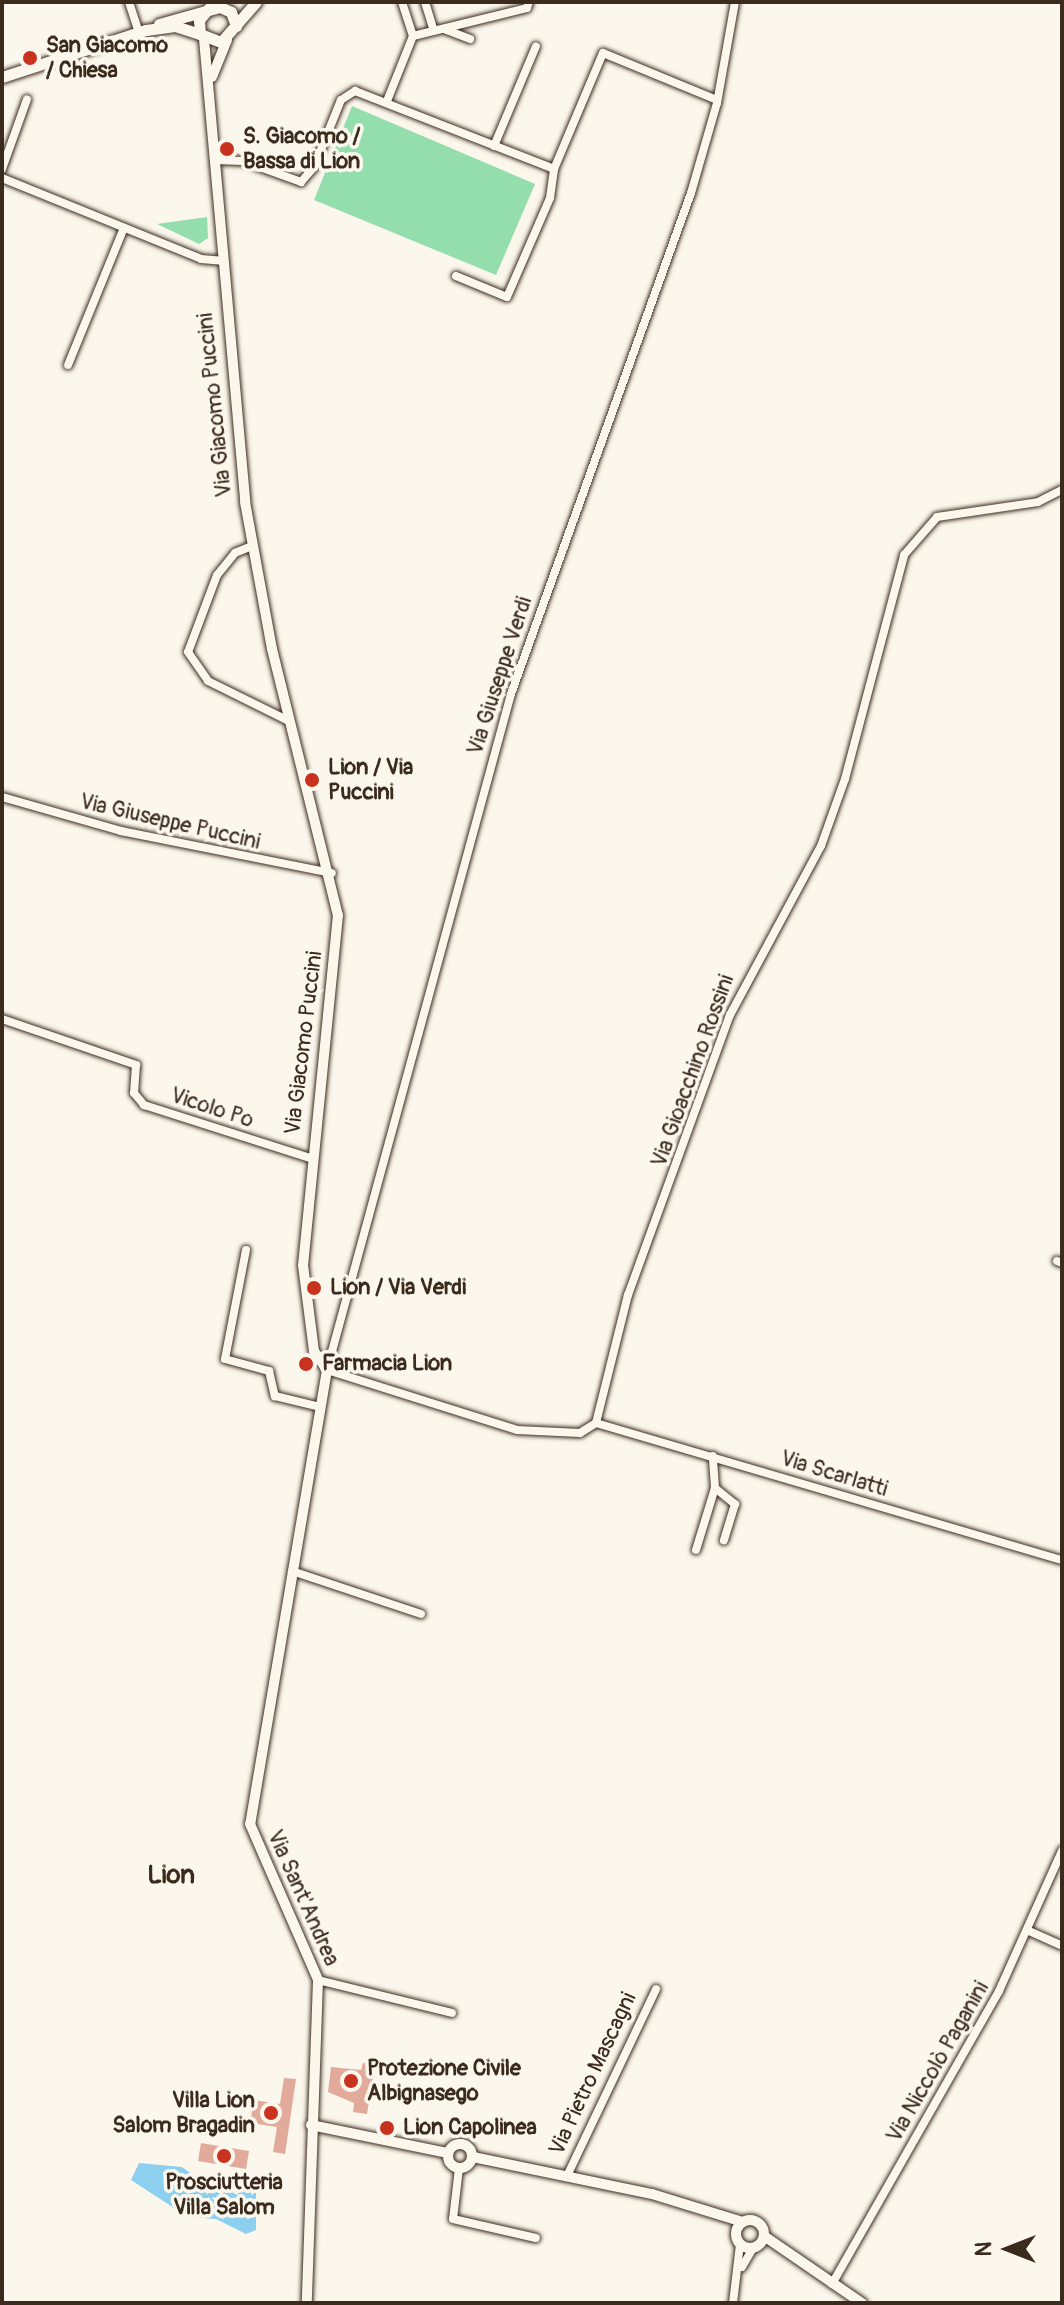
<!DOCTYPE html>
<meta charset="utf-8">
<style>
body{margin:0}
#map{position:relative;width:1064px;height:2305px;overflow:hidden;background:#fbf7ec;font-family:Pangolin,sans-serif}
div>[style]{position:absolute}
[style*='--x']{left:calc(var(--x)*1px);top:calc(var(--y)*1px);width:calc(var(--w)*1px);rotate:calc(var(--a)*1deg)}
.green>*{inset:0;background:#94ddac}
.water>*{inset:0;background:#8dcfee}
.building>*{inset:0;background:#e2aa9a}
.roads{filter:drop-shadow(0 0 2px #3b2a1e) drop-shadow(0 0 2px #3b2a1e)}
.minor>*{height:8px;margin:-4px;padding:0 4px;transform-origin:4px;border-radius:4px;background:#fbf7ec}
.tertiary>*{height:10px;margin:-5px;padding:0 5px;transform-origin:5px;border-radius:5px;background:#fbf7ec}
.tertiary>.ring{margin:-5px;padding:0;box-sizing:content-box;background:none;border:10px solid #fbf7ec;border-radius:50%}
.secondary>*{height:11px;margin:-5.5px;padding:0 5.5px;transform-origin:5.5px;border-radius:5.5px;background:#fbf7ec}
.dots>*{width:22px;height:22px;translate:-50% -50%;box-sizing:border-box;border:4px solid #fbf7ec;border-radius:50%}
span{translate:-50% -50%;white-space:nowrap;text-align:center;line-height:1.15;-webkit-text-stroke:7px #fbf7ec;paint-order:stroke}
.poi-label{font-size:22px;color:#3b2a1e;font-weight:700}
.left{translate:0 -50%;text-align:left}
.right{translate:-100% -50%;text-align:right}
.street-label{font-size:22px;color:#3b2a1e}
.quarter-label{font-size:26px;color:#3b2a1e;font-weight:700}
.frame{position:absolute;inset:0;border:4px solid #3b2a1e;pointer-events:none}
.north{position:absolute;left:968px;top:2209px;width:80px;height:80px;-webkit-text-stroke:6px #fbf7ec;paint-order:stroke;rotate:270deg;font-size:22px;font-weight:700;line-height:32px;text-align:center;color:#3b2a1e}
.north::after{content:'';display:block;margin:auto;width:28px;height:36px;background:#3b2a1e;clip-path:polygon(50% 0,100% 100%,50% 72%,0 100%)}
</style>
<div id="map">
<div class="green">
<i style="clip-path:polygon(352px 106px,535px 184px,496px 275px,314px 200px)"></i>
<i style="clip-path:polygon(207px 217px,208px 238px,199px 244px,157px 224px)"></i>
</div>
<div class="water">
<i style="clip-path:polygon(139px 2163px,182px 2167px,200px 2180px,223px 2177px,256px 2190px,256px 2230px,246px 2234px,216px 2219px,188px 2217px,131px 2180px)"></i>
</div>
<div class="building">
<i style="clip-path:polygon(363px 2063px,375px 2065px,367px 2114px,353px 2112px,354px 2103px,328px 2092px,331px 2067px,361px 2070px)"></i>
<i style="clip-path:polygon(284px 2078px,296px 2079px,285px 2154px,273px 2152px,277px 2127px,250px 2123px,254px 2100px,280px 2104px)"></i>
<i style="clip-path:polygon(201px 2143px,249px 2151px,246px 2169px,198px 2161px)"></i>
</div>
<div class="roads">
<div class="minor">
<i style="--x:129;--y:2;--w:32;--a:72"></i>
<i style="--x:425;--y:2;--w:30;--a:73"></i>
<i style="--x:735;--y:2;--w:103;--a:100.1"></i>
<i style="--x:717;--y:103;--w:94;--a:106.1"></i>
<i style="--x:691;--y:193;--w:532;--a:109.76"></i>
<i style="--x:511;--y:694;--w:701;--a:105.23"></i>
<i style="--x:327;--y:1370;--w:199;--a:17.5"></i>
<i style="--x:517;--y:1430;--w:63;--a:2.7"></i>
<i style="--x:580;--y:1433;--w:19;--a:-32"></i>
<i style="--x:596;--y:1423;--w:132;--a:-76"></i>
<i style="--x:628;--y:1295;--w:298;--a:-70"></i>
<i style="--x:730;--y:1015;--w:192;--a:-61.7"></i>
<i style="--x:821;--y:846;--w:71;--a:-70.3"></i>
<i style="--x:845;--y:779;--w:232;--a:-75.2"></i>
<i style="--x:904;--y:555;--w:50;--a:-49"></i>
<i style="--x:937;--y:517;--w:102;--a:-8.4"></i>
<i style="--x:1038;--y:502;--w:27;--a:-27"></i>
<i style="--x:444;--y:29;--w:28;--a:21"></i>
<i style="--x:413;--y:36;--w:117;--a:-13.8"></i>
<i style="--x:527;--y:8;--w:6;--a:-72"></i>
<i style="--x:387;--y:101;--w:70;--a:-68.2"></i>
<i style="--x:413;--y:36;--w:36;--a:-108"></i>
<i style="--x:494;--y:146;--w:108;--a:-67.2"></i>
<i style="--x:215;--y:160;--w:28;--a:2"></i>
<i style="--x:243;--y:161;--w:62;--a:19.9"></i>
<i style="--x:301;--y:182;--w:20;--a:-49"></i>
<i style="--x:314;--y:167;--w:72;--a:-68.1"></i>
<i style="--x:341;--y:100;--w:17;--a:-33"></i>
<i style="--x:355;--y:91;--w:214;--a:21.4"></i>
<i style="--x:554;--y:169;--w:126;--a:-67.1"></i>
<i style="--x:603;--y:53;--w:123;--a:22.4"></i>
<i style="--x:2;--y:169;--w:74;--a:-70.3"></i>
<i style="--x:2;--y:178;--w:215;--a:22.1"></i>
<i style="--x:201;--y:259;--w:21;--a:5"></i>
<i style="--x:456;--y:276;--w:55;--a:22.4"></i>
<i style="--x:507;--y:297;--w:108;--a:-66.5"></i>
<i style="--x:550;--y:198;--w:29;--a:-82"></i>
<i style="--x:68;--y:365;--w:148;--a:-67.8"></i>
<i style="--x:252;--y:546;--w:18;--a:158"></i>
<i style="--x:235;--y:553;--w:28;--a:129"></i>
<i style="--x:217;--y:575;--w:82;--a:110.6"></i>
<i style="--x:188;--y:652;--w:35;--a:55"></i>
<i style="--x:208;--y:681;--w:90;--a:26.3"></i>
<i style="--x:2;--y:797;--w:124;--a:15.9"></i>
<i style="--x:121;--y:831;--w:215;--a:11.3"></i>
<i style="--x:2;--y:1019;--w:142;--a:18.9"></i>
<i style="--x:136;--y:1065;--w:28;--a:94"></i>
<i style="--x:134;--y:1093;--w:16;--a:50"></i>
<i style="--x:144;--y:1105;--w:174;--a:17.7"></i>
<i style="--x:246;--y:1250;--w:111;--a:100.9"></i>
<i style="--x:225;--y:1359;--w:46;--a:15.3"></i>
<i style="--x:269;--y:1371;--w:26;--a:77"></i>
<i style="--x:275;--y:1396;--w:46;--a:13.7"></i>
<i style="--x:1057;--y:1261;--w:5;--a:22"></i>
<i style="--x:596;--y:1423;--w:486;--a:16.4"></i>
<i style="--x:715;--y:1488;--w:26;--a:39"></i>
<i style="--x:735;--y:1504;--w:38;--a:107"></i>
<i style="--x:696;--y:1550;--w:65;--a:-73"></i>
<i style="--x:715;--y:1488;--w:32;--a:-94"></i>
<i style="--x:292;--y:1571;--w:136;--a:18.4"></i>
<i style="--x:1029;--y:1931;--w:36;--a:24"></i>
<i style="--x:318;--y:1980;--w:138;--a:13.8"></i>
<i style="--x:459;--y:2168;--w:51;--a:96.7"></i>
<i style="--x:453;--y:2219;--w:85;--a:12.9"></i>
<i style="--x:567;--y:2176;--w:207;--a:-64.5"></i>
<i style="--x:742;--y:2267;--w:22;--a:-60"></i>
<i style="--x:832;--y:2284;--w:337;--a:-60.3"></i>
<i style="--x:999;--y:1991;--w:154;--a:-65.8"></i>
<i style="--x:733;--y:2303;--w:59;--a:-83.2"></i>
</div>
<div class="tertiary">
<i style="--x:204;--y:39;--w:465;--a:84.9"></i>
<i style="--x:245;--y:502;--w:149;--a:79.6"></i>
<i style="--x:272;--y:649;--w:274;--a:76.1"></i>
<i style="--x:338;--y:915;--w:352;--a:95.7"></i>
<i style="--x:303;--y:1265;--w:87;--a:82.7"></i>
<i style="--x:314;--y:1351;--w:23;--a:56"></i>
<i style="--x:327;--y:1370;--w:460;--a:99.6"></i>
<i style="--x:250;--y:1824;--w:170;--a:66.4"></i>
<i style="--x:318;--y:1980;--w:323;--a:92"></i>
<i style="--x:212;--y:77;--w:40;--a:-68"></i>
<i style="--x:311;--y:2125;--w:140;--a:11.6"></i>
<i class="ring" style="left:448px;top:2144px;width:14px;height:14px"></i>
<i style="--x:473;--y:2157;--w:183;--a:11.7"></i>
<i style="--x:652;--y:2194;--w:95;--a:17.1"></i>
<i class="ring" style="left:736px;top:2220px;width:18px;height:18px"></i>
<i style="--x:764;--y:2236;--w:119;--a:34.4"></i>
</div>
<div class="secondary">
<i style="--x:209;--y:8;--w:16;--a:130"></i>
<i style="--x:199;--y:20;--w:14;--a:86"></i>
<i style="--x:200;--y:34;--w:22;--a:21"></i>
<i style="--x:221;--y:42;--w:53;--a:-48.8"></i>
<i style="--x:159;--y:24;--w:63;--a:-15.6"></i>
<i style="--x:220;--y:7;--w:12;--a:24"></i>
<i style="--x:231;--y:12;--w:15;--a:70"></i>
<i style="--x:2;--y:77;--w:151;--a:-18.1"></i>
<i style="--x:146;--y:30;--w:29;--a:-8"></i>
<i style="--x:175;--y:26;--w:26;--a:18"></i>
</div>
</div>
<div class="dots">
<i style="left:30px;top:58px;background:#c8321e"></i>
<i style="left:227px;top:149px;background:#c8321e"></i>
<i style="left:312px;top:780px;background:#c8321e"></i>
<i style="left:314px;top:1288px;background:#c8321e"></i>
<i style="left:306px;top:1364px;background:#c8321e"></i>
<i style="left:351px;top:2081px;background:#c8321e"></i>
<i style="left:271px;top:2113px;background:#c8321e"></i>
<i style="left:387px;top:2128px;background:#c8321e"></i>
<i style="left:224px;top:2156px;background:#c8321e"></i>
</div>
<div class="poi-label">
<span class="left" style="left:46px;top:58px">San Giacomo<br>/ Chiesa</span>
<span class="left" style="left:243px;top:149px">S. Giacomo /<br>Bassa di Lion</span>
<span class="left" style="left:328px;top:780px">Lion / Via<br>Puccini</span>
<span class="left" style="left:330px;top:1288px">Lion / Via Verdi</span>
<span class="left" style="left:322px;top:1364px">Farmacia Lion</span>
<span class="left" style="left:367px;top:2081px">Protezione Civile<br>Albignasego</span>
<span class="right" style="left:255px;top:2113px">Villa Lion<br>Salom Bragadin</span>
<span class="left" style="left:403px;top:2128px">Lion Capolinea</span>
<span style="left:224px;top:2195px">Prosciutteria<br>Villa Salom</span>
</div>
<div class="street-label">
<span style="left:215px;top:405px;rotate:-96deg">Via Giacomo Puccini</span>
<span style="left:500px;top:676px;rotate:-72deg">Via Giuseppe Verdi</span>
<span style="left:170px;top:822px;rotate:13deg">Via Giuseppe Puccini</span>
<span style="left:304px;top:1043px;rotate:-83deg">Via Giacomo Puccini</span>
<span style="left:693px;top:1071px;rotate:-70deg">Via Gioacchino Rossini</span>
<span style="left:212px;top:1108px;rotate:18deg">Vicolo Po</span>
<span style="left:834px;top:1474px;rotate:17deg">Via Scarlatti</span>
<span style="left:303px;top:1898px;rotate:66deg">Via Sant'Andrea</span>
<span style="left:938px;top:2062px;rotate:-60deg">Via Niccolò Paganini</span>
<span style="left:593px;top:2074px;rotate:-65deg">Via Pietro Mascagni</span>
</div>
<div class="quarter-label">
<span style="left:171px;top:1876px">Lion</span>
</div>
<div class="frame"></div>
<div class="north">N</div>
</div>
